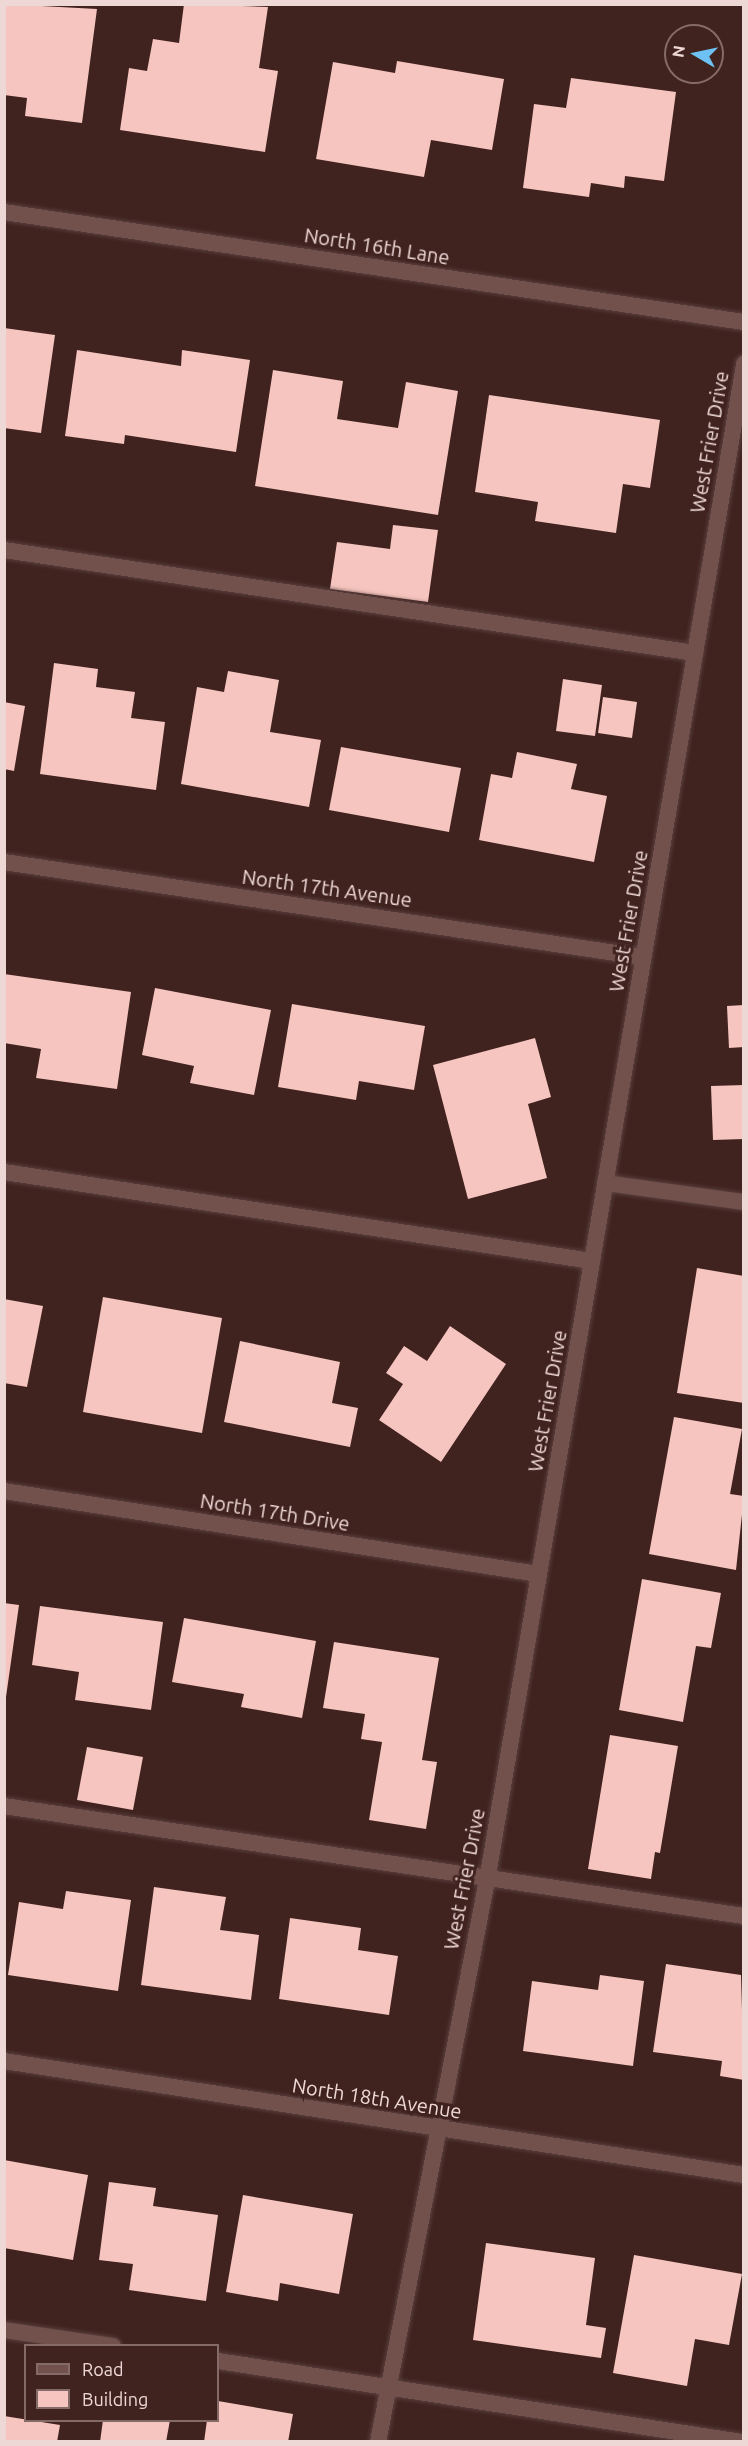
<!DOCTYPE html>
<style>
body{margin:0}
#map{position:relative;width:748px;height:2446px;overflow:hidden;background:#40221f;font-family:Ubuntu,sans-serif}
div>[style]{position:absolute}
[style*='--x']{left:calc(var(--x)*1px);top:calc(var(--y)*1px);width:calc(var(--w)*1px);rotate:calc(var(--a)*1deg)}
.building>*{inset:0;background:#f6c5bf}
.roads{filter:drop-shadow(0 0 2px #59403e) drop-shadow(0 0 2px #59403e)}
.service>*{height:16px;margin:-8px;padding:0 8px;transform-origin:8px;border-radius:8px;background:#72504c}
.minor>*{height:16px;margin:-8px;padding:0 8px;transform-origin:8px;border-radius:8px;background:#72504c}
span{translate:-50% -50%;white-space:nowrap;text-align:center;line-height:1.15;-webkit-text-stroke:6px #40221f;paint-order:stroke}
.street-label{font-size:20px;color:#edd8d6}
.frame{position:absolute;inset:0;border:6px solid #edd8d6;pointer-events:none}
.legend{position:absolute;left:24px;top:2344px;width:195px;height:78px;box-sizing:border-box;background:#40221f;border:2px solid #856b68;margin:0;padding:8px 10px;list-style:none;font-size:18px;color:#edd8d6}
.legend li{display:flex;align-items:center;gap:12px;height:30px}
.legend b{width:30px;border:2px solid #856b68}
.north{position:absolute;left:664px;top:24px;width:60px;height:60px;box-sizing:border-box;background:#40221f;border:2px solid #856b68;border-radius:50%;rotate:279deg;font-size:16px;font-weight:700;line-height:24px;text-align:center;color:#edd8d6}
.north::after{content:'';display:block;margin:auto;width:21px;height:27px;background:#6dc2f3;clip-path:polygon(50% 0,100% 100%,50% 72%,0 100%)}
</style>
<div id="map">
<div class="building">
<i style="clip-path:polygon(4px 4px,97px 9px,82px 123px,25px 116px,27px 98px,4px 95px)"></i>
<i style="clip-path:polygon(184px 4px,268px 7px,259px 68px,278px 71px,265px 152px,120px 130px,129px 68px,147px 71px,153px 39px,179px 43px)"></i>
<i style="clip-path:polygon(397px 61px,504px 79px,492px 150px,431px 140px,424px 177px,316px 159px,333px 62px,395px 73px)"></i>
<i style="clip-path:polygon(571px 78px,676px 92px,664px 181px,625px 176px,624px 188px,591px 183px,589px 197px,523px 188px,534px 104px,566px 108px)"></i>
<i style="clip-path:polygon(4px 328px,55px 335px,41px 433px,4px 428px)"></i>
<i style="clip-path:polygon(77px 350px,181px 366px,182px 350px,250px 360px,236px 452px,125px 435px,124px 444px,65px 436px)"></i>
<i style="clip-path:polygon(273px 370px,343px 381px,337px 419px,398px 428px,406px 382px,458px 391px,438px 515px,255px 486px)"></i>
<i style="clip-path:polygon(489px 395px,660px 420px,650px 488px,623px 484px,616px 533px,535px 521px,538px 502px,475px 492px)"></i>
<i style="clip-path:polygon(393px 525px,438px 530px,428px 602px,330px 589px,337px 542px,390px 549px)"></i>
<i style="clip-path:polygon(54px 663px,98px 669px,96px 687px,135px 692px,131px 718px,165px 722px,156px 790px,40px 774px)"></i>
<i style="clip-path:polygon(228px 671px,279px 680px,270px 732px,321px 740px,309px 807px,181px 784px,197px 687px,224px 692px)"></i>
<i style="clip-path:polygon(563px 679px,602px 685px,595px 736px,556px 731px)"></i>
<i style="clip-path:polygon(603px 697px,637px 702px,632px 738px,598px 733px)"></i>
<i style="clip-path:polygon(4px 702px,25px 706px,14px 771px,4px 769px)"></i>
<i style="clip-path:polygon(341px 747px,461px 768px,449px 832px,329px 810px)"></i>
<i style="clip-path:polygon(517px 752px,577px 764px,571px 789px,607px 796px,594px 862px,479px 840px,491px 774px,512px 778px)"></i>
<i style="clip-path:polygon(4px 974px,131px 992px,117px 1089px,36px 1078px,41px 1049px,4px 1043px)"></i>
<i style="clip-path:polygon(155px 988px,271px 1010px,254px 1095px,190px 1083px,194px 1066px,142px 1055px)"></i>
<i style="clip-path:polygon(292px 1004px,425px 1026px,414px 1090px,359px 1081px,356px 1100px,278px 1087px)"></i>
<i style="clip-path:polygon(744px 1005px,744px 1047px,729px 1048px,727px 1006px)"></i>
<i style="clip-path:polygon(535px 1038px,551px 1097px,528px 1104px,547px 1178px,468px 1199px,433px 1065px)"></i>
<i style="clip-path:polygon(744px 1085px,744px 1139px,713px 1140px,711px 1086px)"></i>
<i style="clip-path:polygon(697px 1268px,744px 1276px,744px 1403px,677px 1393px)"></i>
<i style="clip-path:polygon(103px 1297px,222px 1318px,202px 1433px,83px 1412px)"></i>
<i style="clip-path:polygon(4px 1299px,43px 1306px,27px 1387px,4px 1383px)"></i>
<i style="clip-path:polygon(450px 1326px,506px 1364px,441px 1462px,379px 1420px,403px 1384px,386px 1373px,404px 1346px,427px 1361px)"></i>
<i style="clip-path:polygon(240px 1341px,340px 1362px,332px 1403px,358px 1408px,350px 1447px,224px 1422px)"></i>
<i style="clip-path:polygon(674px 1417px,742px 1429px,730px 1494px,744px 1496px,736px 1570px,649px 1554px)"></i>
<i style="clip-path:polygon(642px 1579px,721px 1593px,711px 1648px,696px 1646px,683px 1722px,619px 1710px)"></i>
<i style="clip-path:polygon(4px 1603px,19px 1605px,6px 1697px,4px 1697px)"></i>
<i style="clip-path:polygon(40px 1606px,163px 1622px,151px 1710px,75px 1700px,79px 1672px,32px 1665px)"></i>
<i style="clip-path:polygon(184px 1618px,316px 1641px,302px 1718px,241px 1707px,244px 1694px,172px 1682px)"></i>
<i style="clip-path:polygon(334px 1642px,439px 1658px,422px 1760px,437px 1762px,426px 1829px,369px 1820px,382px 1742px,361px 1739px,365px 1714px,323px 1708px)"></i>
<i style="clip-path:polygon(610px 1735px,678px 1746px,660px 1853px,655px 1852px,651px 1879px,588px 1869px)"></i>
<i style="clip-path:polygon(87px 1747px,143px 1757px,133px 1810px,77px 1800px)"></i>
<i style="clip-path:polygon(154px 1887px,226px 1897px,220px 1930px,259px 1935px,251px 2000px,141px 1985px)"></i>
<i style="clip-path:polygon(66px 1891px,131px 1900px,118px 1991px,8px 1975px,19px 1902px,63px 1909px)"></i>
<i style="clip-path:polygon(290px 1918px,361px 1928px,358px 1950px,398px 1956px,389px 2015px,279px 1999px)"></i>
<i style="clip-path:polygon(666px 1964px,741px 1975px,744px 2080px,720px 2076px,722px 2061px,653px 2052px)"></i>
<i style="clip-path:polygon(600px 1975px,644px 1981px,633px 2066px,523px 2051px,532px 1981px,598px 1990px)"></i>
<i style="clip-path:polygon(4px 2160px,88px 2175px,73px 2260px,4px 2248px)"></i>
<i style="clip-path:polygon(109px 2182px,156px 2188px,153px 2206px,218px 2215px,206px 2301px,129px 2290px,133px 2264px,99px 2260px)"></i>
<i style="clip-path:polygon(243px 2195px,353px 2214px,339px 2294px,280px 2283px,278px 2301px,226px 2292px)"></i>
<i style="clip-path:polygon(486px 2243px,595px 2258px,586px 2325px,606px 2328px,601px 2358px,473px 2340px)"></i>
<i style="clip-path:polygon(634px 2255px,742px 2274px,729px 2345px,695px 2339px,687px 2386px,613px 2373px)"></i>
<i style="clip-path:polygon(218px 2401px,293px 2414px,288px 2442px,204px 2442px,207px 2420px,218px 2420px)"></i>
<i style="clip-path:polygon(4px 2416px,60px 2425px,57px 2442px,4px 2442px)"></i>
<i style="clip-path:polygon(103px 2420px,170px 2420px,166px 2442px,100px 2442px)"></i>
</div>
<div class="roads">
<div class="service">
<i style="--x:4;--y:550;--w:699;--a:8.48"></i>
<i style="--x:4;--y:1172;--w:595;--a:8.61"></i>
<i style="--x:4;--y:1806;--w:748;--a:8.46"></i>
<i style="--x:4;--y:2330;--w:110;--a:8.4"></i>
<i style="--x:218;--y:2361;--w:530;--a:8.79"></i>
</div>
<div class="minor">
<i style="--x:4;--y:212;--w:748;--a:8.46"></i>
<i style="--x:4;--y:862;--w:646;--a:8.46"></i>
<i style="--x:605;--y:1183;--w:140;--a:7.8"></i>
<i style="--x:4;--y:1491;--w:540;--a:8.83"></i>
<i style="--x:4;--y:2061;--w:749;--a:8.76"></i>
<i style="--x:378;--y:2442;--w:578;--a:-79.02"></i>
<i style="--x:488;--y:1875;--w:1533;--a:-80.38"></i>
</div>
</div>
<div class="street-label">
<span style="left:377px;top:246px;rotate:9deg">North 16th Lane</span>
<span style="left:709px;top:442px;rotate:-80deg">West Frier Drive</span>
<span style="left:327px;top:888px;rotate:8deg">North 17th Avenue</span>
<span style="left:628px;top:921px;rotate:-80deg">West Frier Drive</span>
<span style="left:547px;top:1401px;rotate:-80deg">West Frier Drive</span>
<span style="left:275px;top:1512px;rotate:9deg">North 17th Drive</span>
<span style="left:464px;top:1879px;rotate:-79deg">West Frier Drive</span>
<span style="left:377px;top:2098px;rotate:9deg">North 18th Avenue</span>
</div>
<div class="frame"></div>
<ul class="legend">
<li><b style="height:8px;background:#72504c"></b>Road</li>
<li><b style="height:16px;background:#f6c5bf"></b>Building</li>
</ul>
<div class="north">N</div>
</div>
